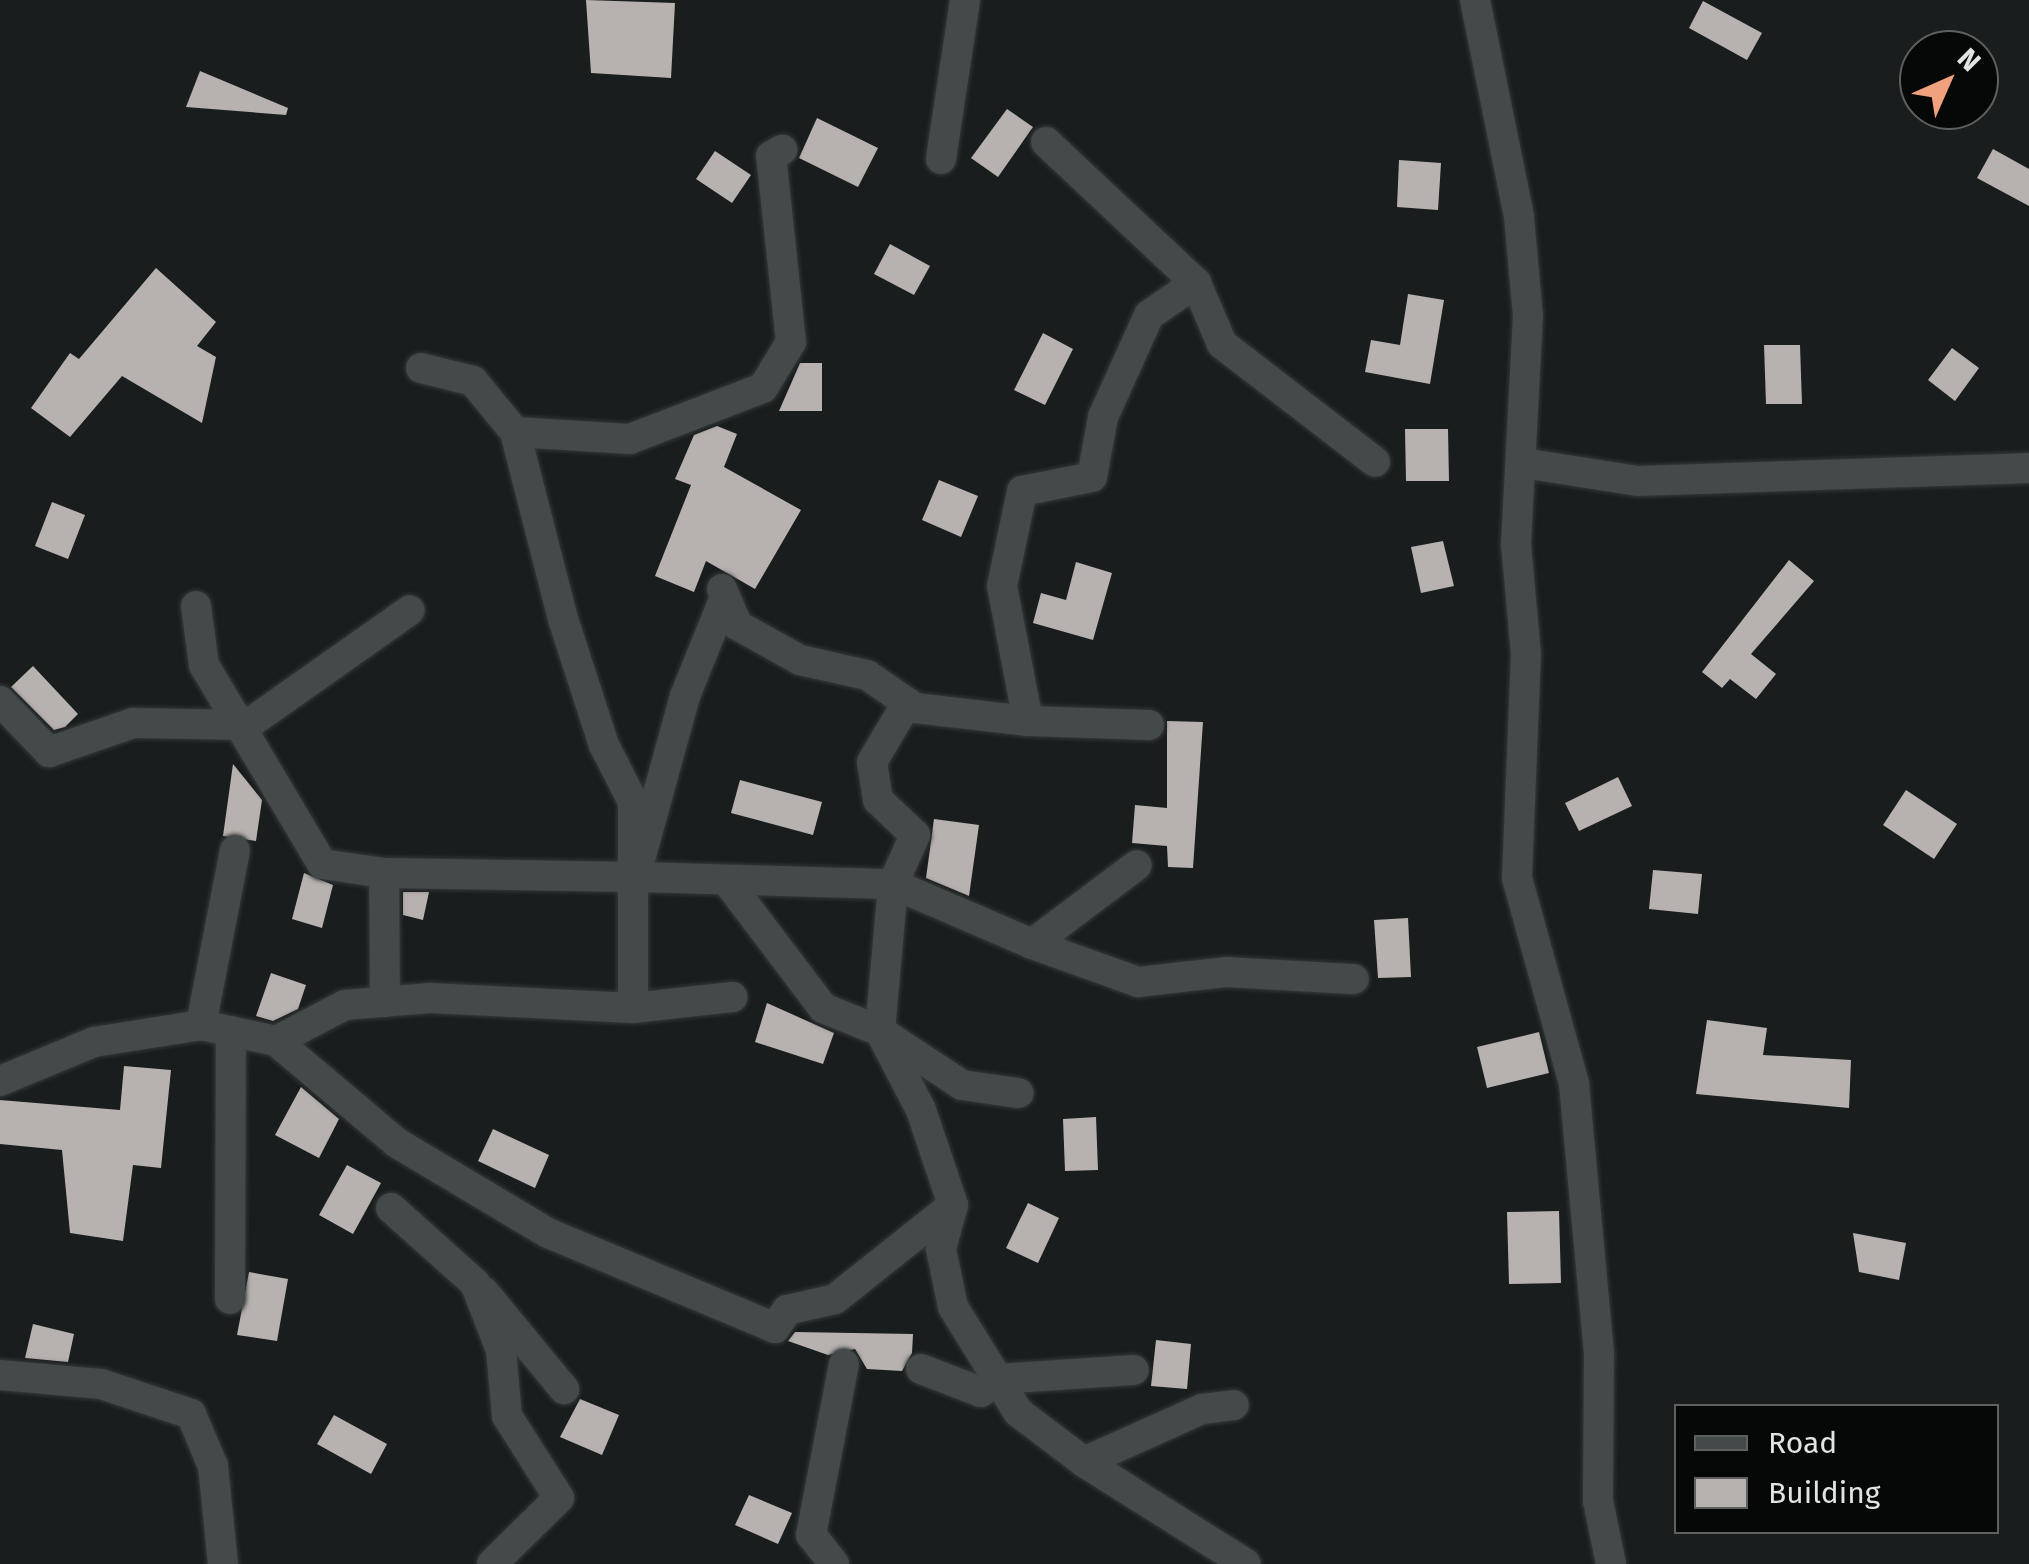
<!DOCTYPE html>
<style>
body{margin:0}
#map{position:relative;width:2029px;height:1564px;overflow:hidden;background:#191d1e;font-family:"Fira Sans",sans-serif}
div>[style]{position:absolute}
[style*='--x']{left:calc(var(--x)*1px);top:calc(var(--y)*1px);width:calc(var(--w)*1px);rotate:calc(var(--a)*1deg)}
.building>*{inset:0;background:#b7b2b0}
.roads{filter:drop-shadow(0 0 2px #353838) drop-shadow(0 0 2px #353838)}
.minor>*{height:30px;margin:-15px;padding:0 15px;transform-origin:15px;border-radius:15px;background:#44494a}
span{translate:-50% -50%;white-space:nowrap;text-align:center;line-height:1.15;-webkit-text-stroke:10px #060707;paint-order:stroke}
.legend{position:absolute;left:1674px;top:1404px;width:325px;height:130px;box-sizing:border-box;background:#060707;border:2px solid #5e5f5f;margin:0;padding:12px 18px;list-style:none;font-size:30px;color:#e1e4e4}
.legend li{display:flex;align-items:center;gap:20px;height:50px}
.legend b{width:50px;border:2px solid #5e5f5f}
.north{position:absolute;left:1899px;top:30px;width:100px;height:100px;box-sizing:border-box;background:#060707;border:2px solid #5e5f5f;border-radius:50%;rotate:45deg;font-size:28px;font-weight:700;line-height:40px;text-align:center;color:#e1e4e4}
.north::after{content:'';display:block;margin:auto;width:35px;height:45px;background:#f1a17d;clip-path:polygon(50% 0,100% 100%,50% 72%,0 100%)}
</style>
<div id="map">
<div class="building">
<i style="clip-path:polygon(586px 0,675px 3px,671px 78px,591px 73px)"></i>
<i style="clip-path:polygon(1703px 1px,1762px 33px,1747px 60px,1689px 28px)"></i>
<i style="clip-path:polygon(200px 71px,288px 108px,286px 115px,186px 107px)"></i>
<i style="clip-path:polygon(1007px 109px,1033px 127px,998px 177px,971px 158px)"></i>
<i style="clip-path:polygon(817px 118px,878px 148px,858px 187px,799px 158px)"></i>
<i style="clip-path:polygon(1993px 149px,2029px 169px,2029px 206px,1977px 178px)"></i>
<i style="clip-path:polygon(715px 151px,751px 175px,732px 203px,696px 179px)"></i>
<i style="clip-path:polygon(1399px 160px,1441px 163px,1438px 210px,1397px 207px)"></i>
<i style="clip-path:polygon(890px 244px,930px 266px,914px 295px,874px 274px)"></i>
<i style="clip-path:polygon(156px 268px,216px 322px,197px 346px,216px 357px,202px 423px,122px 376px,70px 437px,31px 408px,70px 353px,79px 359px)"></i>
<i style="clip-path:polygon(1408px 294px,1444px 300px,1430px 384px,1365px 372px,1371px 340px,1400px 345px)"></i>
<i style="clip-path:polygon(1043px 333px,1073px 349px,1045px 405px,1014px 390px)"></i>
<i style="clip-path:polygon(1764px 345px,1800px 345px,1802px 404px,1766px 404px)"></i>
<i style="clip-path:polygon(1952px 348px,1979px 368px,1955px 401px,1928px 380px)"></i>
<i style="clip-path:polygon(800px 363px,822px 363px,822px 411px,779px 411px)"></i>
<i style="clip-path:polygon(717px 426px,737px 434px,724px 467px,801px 510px,755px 589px,706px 561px,694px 592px,655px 576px,691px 485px,675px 479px,694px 435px)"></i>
<i style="clip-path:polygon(1405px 429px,1448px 429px,1449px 481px,1406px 481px)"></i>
<i style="clip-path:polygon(939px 480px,978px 496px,961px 537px,922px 520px)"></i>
<i style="clip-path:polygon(52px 502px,85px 515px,68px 559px,35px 546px)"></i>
<i style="clip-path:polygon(1443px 541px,1454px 586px,1421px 593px,1411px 547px)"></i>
<i style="clip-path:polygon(1789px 560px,1814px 581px,1751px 654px,1776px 674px,1756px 699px,1730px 679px,1722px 688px,1702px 672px)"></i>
<i style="clip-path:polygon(1076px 562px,1112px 573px,1093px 640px,1033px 623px,1041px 593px,1066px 600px)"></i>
<i style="clip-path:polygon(33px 666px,78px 714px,65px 727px,54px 730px,11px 687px)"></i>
<i style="clip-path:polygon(1167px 721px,1203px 722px,1193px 868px,1168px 867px,1167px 846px,1132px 843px,1135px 805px,1167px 808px)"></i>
<i style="clip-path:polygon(233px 764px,262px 800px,256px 841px,223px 836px)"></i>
<i style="clip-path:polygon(1618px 777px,1632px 806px,1579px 831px,1565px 803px)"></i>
<i style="clip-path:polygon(740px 780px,822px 802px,813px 835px,731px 813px)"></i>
<i style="clip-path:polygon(1906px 790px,1957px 824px,1934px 859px,1883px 825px)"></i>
<i style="clip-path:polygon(934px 819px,979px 825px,969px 896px,926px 878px)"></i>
<i style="clip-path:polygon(1653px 870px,1702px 874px,1698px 914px,1649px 909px)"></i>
<i style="clip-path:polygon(304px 873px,333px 885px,322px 928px,292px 919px)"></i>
<i style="clip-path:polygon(403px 892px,429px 892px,423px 920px,403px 915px)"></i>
<i style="clip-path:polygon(1408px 918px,1411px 977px,1378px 978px,1374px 920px)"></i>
<i style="clip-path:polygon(271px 973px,306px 985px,298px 1009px,273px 1021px,256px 1016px)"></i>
<i style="clip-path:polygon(767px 1003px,834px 1033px,823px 1064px,755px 1042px)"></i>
<i style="clip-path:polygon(1707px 1020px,1767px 1028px,1763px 1055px,1851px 1060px,1849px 1108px,1696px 1094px)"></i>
<i style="clip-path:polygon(1539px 1032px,1549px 1073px,1487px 1088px,1477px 1047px)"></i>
<i style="clip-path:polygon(124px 1066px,171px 1070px,161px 1168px,133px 1165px,123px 1241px,70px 1233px,62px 1150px,0 1144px,0 1100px,120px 1110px)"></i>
<i style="clip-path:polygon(301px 1087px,339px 1119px,319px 1158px,275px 1135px)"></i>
<i style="clip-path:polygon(1096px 1117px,1098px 1170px,1065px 1171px,1063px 1119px)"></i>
<i style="clip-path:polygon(493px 1129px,549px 1155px,535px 1188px,478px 1161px)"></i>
<i style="clip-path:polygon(347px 1165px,381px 1183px,353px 1234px,319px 1215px)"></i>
<i style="clip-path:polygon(1028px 1203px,1059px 1218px,1038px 1263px,1006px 1248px)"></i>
<i style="clip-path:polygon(1559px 1211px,1561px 1283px,1509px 1284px,1507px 1212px)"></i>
<i style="clip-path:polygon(1853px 1233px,1906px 1243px,1899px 1280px,1859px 1272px)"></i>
<i style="clip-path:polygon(249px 1272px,288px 1279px,277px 1341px,237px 1335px)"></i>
<i style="clip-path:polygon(33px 1324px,74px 1334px,68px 1362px,25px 1358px)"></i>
<i style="clip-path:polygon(795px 1332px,913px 1334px,912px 1353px,902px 1371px,867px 1369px,855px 1349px,828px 1355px,788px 1341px)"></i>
<i style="clip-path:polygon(1156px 1340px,1191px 1344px,1187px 1389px,1151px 1386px)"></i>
<i style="clip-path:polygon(580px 1399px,619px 1415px,602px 1455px,560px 1437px)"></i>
<i style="clip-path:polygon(334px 1415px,387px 1444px,371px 1474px,317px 1444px)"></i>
<i style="clip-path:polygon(749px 1495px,792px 1513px,778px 1544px,735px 1525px)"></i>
</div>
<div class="roads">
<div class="minor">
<i style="--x:1475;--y:0;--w:221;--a:78.5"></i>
<i style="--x:1519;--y:217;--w:98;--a:84.8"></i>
<i style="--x:1528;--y:315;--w:229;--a:93"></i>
<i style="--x:1516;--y:544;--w:109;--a:84.8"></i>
<i style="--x:1526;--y:653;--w:225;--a:92.3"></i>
<i style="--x:1517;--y:878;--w:214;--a:74.5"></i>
<i style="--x:1574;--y:1084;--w:269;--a:84.7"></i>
<i style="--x:1599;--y:1352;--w:149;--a:90.4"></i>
<i style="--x:1598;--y:1501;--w:64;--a:78.3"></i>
<i style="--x:1046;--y:142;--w:206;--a:43.2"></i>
<i style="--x:1196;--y:283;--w:66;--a:66.9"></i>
<i style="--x:1222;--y:344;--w:193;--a:37.6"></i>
<i style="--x:941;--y:159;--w:161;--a:-81.4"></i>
<i style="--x:421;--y:368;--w:54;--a:14"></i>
<i style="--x:473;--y:381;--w:66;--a:50.5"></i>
<i style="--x:515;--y:432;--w:193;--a:75.6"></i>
<i style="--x:563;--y:619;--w:133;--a:72"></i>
<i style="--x:604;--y:745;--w:64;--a:63"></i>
<i style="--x:633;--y:802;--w:206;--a:90"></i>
<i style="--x:515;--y:432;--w:115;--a:3.5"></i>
<i style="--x:630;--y:439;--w:142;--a:-21"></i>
<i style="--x:763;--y:388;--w:54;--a:-58.7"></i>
<i style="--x:791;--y:342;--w:187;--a:-96.1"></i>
<i style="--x:771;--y:156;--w:13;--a:-29"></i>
<i style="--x:1523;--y:463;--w:116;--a:8.9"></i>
<i style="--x:1638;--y:481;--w:391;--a:-1.9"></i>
<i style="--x:722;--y:589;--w:39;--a:67"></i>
<i style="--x:737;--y:625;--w:72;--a:29.1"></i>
<i style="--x:800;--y:660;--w:69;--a:12.6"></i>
<i style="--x:867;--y:675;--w:58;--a:34.5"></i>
<i style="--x:915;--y:708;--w:114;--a:6.6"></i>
<i style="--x:725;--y:597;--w:107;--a:112"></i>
<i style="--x:685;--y:696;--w:188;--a:105.4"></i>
<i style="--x:635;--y:877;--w:258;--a:1.6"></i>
<i style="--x:893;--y:884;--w:151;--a:23.3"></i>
<i style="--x:1032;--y:944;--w:131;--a:-37"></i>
<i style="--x:196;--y:606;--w:60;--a:82.3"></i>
<i style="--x:204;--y:665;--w:231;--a:59.3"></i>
<i style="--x:322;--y:864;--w:63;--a:8.3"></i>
<i style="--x:0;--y:701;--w:71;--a:46.1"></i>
<i style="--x:49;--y:752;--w:89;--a:-19"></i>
<i style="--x:133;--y:723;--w:114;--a:1"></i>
<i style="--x:247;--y:725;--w:199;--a:-35.2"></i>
<i style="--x:1149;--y:725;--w:121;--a:-178.1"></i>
<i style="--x:1028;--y:721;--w:137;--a:-100.9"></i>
<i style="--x:1002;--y:586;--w:97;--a:-78.1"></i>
<i style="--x:1022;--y:491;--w:71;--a:-11.3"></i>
<i style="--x:1092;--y:477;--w:61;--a:-79.6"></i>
<i style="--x:1103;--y:417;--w:112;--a:-65.7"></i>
<i style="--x:1149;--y:315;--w:57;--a:-34.2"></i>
<i style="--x:727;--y:881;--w:159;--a:52.9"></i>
<i style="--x:823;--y:1008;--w:61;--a:22"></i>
<i style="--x:880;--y:1031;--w:98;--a:33.4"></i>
<i style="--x:962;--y:1085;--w:57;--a:8.1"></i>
<i style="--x:1032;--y:944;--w:113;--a:19.7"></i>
<i style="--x:1138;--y:982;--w:90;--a:-6.4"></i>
<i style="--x:1227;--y:972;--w:127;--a:3.2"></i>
<i style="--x:385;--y:1002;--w:129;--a:-90.4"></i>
<i style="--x:384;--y:873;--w:251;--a:0.9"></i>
<i style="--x:201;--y:1025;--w:178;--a:-79"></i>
<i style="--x:276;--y:1041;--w:158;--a:40.1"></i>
<i style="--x:397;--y:1143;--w:176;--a:30.8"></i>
<i style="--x:548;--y:1233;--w:246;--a:22.7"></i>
<i style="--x:775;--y:1328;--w:22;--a:-56"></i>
<i style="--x:787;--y:1310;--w:49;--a:-12.9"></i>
<i style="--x:835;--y:1299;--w:151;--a:-38.5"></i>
<i style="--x:953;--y:1205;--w:100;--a:-108.6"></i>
<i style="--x:921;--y:1110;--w:89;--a:-117.4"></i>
<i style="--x:880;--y:1031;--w:148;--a:-84.9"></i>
<i style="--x:893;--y:884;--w:54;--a:-65.8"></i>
<i style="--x:915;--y:835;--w:51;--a:-136.6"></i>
<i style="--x:878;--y:800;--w:38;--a:-99"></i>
<i style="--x:872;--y:762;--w:69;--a:-59.3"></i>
<i style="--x:0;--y:1081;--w:102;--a:-22.5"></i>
<i style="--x:94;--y:1042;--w:108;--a:-9"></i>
<i style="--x:201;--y:1025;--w:77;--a:12"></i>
<i style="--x:276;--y:1041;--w:78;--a:-27.6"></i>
<i style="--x:345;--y:1005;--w:85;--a:-4.7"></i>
<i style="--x:430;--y:998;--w:203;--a:2.8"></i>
<i style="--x:633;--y:1008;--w:100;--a:-6.3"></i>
<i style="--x:953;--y:1205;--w:46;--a:105.3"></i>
<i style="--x:941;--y:1249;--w:59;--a:78.3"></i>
<i style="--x:953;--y:1307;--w:123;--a:58.2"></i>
<i style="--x:1018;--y:1412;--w:83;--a:37.1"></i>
<i style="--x:1084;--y:1462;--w:129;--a:-24.2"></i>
<i style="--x:1202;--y:1409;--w:32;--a:-7"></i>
<i style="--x:391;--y:1208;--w:113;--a:41.8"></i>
<i style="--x:475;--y:1283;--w:72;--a:68.8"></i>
<i style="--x:501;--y:1350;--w:66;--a:84.8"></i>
<i style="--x:507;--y:1416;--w:97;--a:57.6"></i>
<i style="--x:559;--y:1498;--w:94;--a:135.4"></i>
<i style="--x:484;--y:1292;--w:126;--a:50.5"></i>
<i style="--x:230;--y:1299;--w:268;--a:-89.8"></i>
<i style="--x:921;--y:1369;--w:64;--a:21"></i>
<i style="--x:981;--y:1392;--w:21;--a:-39"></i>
<i style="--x:997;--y:1379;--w:137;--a:-3.8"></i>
<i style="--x:0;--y:1375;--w:101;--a:5.1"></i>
<i style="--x:101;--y:1384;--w:95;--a:18.4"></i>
<i style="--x:191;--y:1414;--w:56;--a:67.1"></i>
<i style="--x:213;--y:1466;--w:99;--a:84.2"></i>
<i style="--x:1084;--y:1462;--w:191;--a:32.2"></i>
<i style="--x:834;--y:1564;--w:37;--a:-128"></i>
<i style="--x:811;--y:1535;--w:174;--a:-79.1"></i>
</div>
</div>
<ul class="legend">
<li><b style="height:12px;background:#44494a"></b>Road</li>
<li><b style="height:28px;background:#b7b2b0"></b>Building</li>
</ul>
<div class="north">N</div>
</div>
